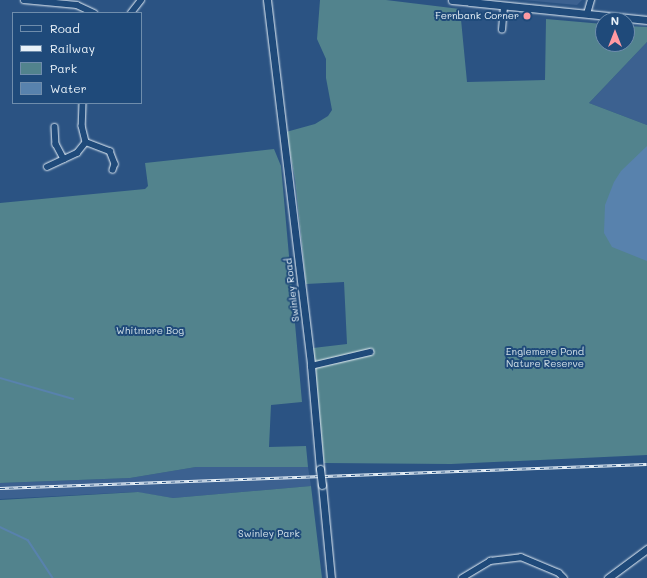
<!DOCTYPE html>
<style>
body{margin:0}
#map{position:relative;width:647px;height:578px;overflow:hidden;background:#2b5383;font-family:Mali,sans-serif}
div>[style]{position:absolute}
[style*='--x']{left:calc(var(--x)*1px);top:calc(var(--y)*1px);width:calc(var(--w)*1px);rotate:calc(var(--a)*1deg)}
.built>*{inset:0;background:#3c6190}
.green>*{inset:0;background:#52838d}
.water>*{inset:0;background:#5882ad}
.stream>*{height:1.5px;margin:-0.75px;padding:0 0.75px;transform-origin:0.75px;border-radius:0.75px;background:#5882ad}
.roads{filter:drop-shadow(0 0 1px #e8f1f8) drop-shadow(0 0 1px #e8f1f8)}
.minor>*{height:5.5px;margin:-2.75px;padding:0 2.75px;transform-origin:2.75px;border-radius:2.75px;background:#1f4a7a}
.major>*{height:7px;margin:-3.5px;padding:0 3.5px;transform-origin:3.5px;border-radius:3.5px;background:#1f4a7a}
.rail>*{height:3px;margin-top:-1.5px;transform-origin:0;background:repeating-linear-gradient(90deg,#1f4a7a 0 4.5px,#e8f1f8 0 9px);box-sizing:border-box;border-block:1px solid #e8f1f8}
.bridges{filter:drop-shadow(0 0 1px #e8f1f8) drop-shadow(0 0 1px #e8f1f8)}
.major-bridge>*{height:7px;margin:-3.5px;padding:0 3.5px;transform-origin:3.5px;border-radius:3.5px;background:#1f4a7a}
.dots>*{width:11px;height:11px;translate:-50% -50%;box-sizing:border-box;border:2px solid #1f4a7a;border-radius:50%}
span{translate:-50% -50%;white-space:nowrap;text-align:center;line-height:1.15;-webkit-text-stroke:4px #1f4a7a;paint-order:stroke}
.poi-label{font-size:10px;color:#e8f1f8}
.right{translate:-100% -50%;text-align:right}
.street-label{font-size:10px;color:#e8f1f8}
.park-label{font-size:10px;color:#d2e0e8}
.legend{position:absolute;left:12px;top:12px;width:130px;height:92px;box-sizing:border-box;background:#1f4a7a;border:1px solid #6f8dac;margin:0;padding:5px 7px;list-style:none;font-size:12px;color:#e8f1f8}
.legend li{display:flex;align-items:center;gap:8px;height:20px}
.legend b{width:20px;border:1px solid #6f8dac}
.north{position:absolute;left:595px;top:12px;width:40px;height:40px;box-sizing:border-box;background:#1f4a7a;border:1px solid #6f8dac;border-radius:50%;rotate:0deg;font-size:11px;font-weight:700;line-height:16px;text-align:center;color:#e8f1f8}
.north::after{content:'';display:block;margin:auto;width:14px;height:18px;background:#ff9aa2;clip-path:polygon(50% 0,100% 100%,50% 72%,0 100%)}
</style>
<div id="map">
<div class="built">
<i style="clip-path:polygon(523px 0,582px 0,577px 5px)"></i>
<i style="clip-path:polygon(647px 42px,647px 125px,589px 103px)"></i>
<i style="clip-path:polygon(196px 467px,308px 467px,311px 486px,173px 498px,135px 492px,0 499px,0 483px,130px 478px)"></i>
</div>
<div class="green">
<i style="clip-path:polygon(320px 0,386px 0,460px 9px,467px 82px,545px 80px,546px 19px,603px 24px,603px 44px,627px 44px,627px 26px,647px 27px,647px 42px,589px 103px,647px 125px,647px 455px,451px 464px,324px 463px,313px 348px,347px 344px,344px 282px,306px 284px,295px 179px,286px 132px,315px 124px,328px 116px,332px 110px,326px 78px,326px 59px,317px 39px)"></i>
<i style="clip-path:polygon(274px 149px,281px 166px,302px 402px,271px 405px,269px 447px,306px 446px,308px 467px,196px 467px,130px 478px,0 483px,0 203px,145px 189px,148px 186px,145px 163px)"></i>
<i style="clip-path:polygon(311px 486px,322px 578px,0 578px,0 500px,138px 492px,173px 498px)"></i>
</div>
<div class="water">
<i style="clip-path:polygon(647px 146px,647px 261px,612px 247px,604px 233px,605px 205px,614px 182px,621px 171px)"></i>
</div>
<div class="stream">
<i style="--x:0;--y:378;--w:76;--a:16"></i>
<i style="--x:0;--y:527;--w:31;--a:25"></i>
<i style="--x:28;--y:540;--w:45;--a:56.7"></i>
</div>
<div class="roads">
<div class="minor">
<i style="--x:24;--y:0;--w:53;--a:5.4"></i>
<i style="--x:77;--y:5;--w:19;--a:25"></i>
<i style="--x:131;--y:13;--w:16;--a:-52"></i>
<i style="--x:587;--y:14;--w:15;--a:-74"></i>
<i style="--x:502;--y:30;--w:23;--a:-85"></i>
<i style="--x:83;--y:103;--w:23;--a:92"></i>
<i style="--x:82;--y:126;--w:16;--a:76"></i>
<i style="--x:55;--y:127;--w:17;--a:87"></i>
<i style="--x:56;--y:144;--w:17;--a:62"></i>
<i style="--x:86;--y:142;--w:26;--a:21"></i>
<i style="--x:110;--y:151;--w:14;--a:69"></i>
<i style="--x:115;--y:164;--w:6;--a:108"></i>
<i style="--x:47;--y:167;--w:33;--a:-25"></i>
<i style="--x:77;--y:153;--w:14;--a:-51"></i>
<i style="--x:311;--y:366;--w:61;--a:-13.3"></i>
<i style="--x:462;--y:578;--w:33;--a:-31"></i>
<i style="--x:490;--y:561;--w:31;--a:-7"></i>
<i style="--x:521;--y:557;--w:41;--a:22.8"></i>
<i style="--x:559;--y:573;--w:7;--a:45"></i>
</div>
<div class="major">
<i style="--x:267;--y:0;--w:369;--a:83.1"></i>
<i style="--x:311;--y:366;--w:103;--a:85"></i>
<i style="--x:452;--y:0;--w:22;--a:5"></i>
<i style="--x:470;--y:2;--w:178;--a:5.8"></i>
<i style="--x:322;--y:485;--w:93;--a:84.5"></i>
<i style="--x:608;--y:578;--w:49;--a:-36.6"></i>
</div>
</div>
<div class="rail">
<i style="--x:0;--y:488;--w:647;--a:-2.12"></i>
</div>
<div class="bridges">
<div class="major-bridge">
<i style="--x:320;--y:469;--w:16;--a:83"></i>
</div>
</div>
<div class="dots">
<i style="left:527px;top:16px;background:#ff9aa2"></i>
</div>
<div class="poi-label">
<span class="right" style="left:519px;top:16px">Fernbank Corner</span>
</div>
<div class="street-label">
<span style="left:292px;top:290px;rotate:-97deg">Swinley Road</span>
</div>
<div class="park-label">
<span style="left:150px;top:331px">Whitmore Bog</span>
<span style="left:545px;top:357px">Englemere Pond<br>Nature Reserve</span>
<span style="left:269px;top:534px">Swinley Park</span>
</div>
<ul class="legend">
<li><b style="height:5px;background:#1f4a7a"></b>Road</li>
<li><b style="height:5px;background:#e8f1f8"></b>Railway</li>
<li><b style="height:11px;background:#52838d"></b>Park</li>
<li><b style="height:11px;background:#5882ad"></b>Water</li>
</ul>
<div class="north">N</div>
</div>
